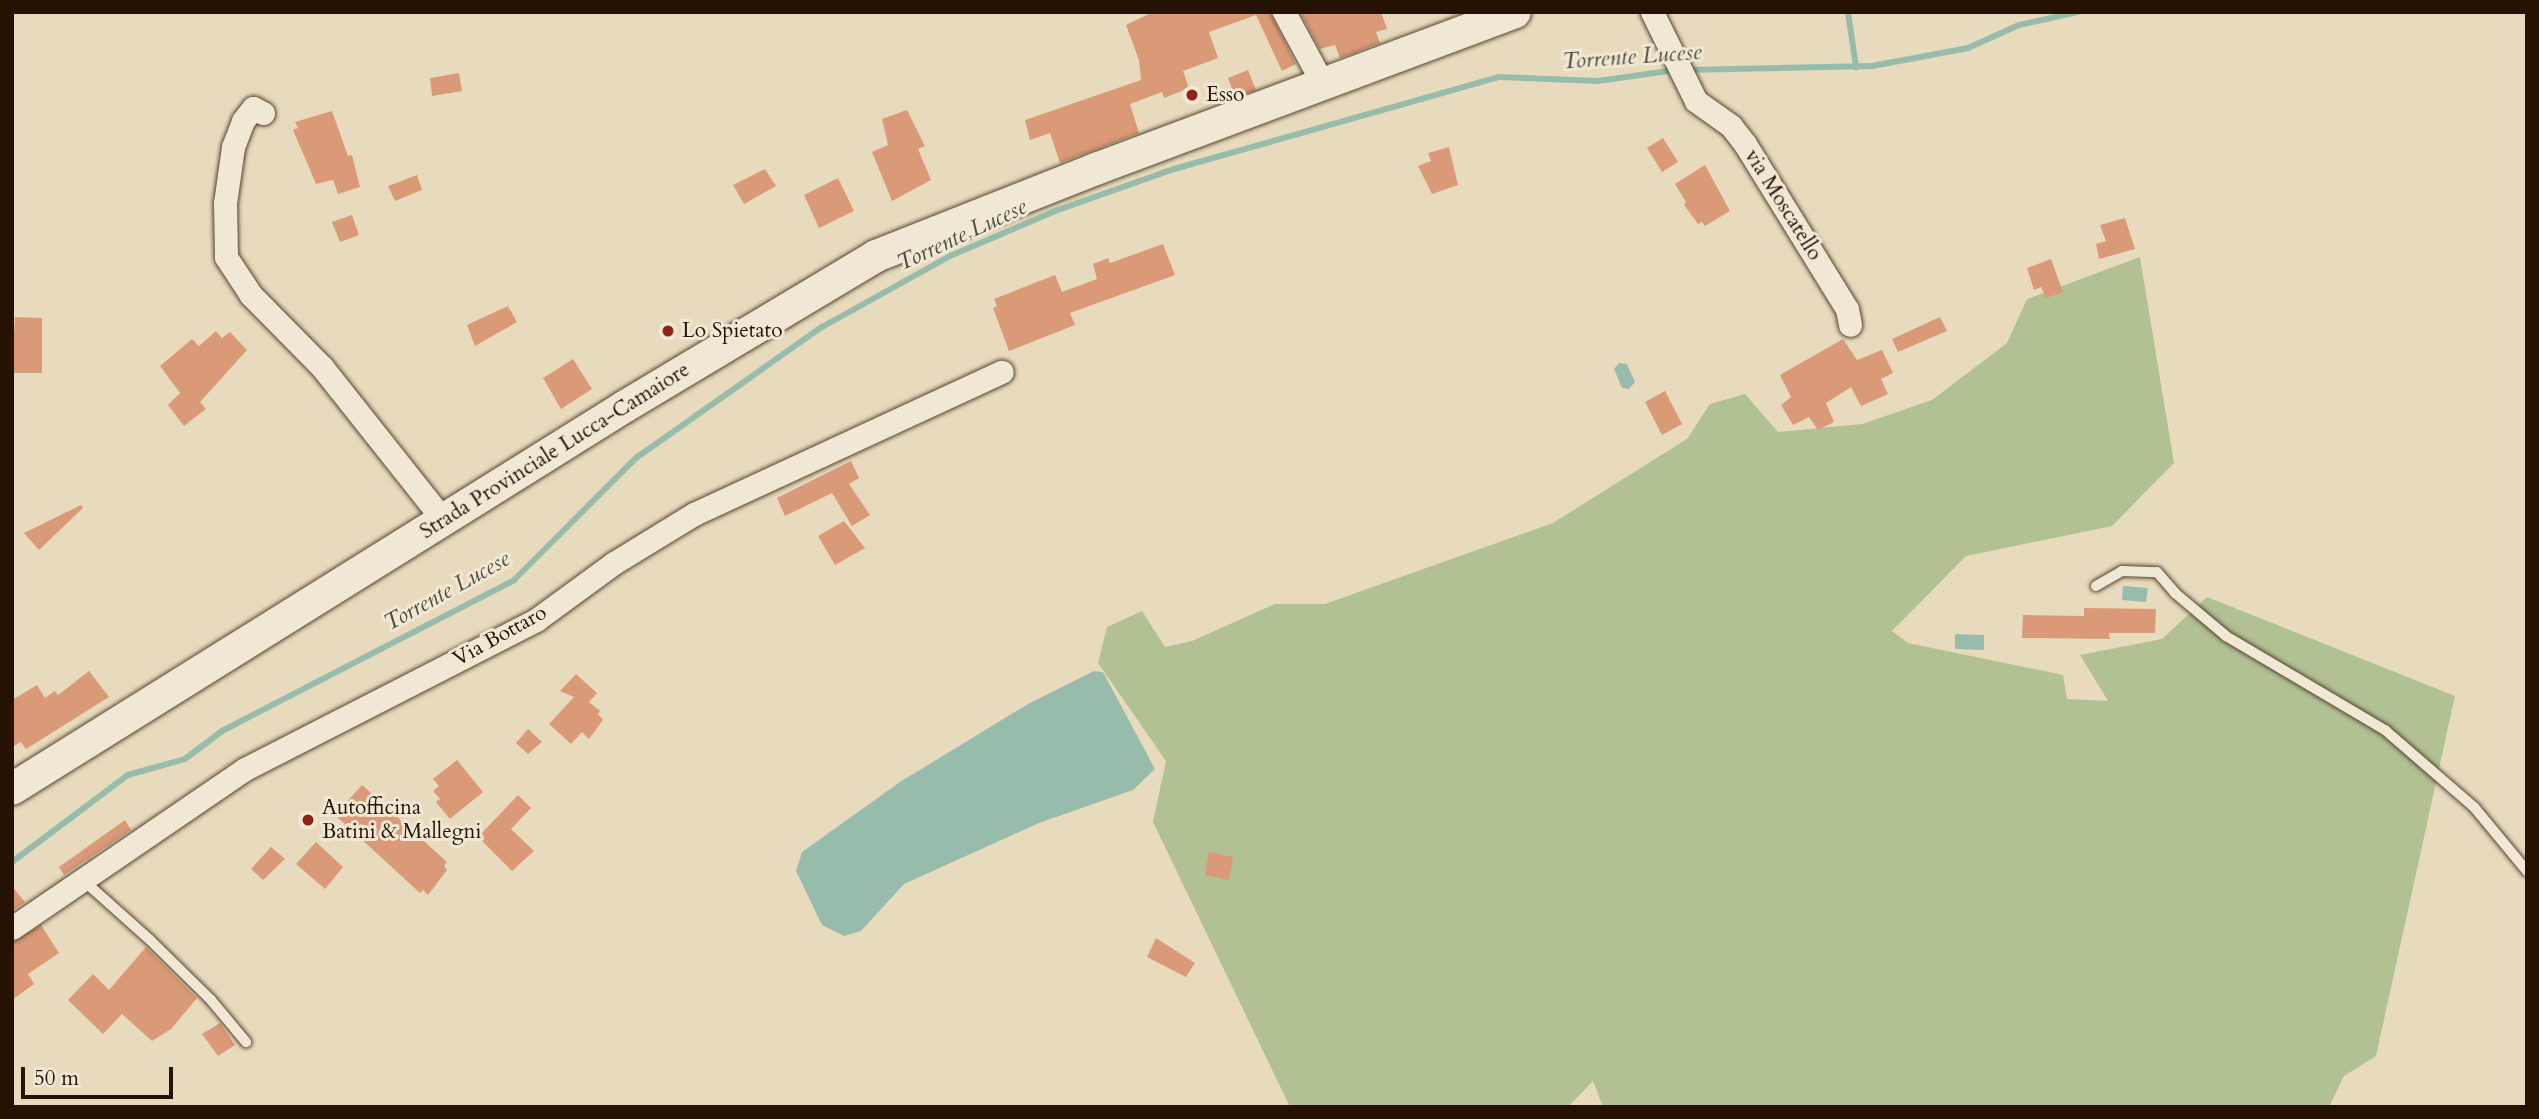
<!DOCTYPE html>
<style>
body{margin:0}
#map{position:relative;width:2539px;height:1119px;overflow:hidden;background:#e8dbbd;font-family:Cardo,serif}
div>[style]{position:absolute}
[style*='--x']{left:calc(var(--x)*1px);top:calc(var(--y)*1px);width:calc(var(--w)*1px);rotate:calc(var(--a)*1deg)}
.green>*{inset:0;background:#b1c194}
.water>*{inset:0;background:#98bcab}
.stream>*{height:6px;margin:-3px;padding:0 3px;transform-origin:3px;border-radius:3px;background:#98bcab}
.building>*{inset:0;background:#da9977}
.roads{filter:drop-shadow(0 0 2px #564431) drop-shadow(0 0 2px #564431)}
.lane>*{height:10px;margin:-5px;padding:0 5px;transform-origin:5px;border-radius:5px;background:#f0e8d4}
.street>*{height:23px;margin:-11.5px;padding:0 11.5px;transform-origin:11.5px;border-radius:11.5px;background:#f0e8d4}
.secondary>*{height:32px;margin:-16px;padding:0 16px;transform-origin:16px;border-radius:16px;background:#f0e8d4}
.dots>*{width:19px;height:19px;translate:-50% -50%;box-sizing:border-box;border:4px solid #f0e8d4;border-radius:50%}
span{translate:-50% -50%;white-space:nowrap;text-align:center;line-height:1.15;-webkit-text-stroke:6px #f0e8d4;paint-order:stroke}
.poi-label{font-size:21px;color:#251202}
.left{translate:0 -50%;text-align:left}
.street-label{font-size:21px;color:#251202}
.water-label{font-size:23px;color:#4d4e3d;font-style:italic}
.frame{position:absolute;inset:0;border:14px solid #251202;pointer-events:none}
.scale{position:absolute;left:21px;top:1067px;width:152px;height:32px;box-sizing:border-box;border:4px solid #251202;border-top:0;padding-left:9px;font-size:21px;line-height:24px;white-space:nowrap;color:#251202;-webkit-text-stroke:5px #f0e8d4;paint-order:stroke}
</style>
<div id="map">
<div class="green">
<i style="clip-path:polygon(2140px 257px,2174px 463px,2112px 526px,1966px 556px,1892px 631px,1908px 643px,2063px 675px,2067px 699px,2108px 701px,2080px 655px,2162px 639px,2207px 597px,2455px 696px,2376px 1056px,2344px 1076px,2329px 1107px,1603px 1107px,1593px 1081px,1568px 1107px,1290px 1107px,1153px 822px,1166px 761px,1098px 663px,1107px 627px,1142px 611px,1165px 647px,1192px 641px,1275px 604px,1325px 604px,1553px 523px,1687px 439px,1710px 404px,1745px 394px,1778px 432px,1862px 424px,1932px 400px,2007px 343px,2027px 299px)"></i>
</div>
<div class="water">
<i style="clip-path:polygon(1619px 363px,1627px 364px,1635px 382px,1629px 389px,1622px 388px,1614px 369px)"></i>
<i style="clip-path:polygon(2123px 586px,2148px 588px,2146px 602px,2122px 600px)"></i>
<i style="clip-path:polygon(1955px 634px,1984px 635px,1984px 650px,1955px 649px)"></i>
<i style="clip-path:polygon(1094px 671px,1103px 672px,1155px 769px,1133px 790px,1039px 823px,904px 884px,861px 931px,844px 936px,822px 925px,796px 871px,802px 852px,900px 782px,1028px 704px)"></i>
</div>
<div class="stream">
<i style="--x:1848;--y:12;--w:56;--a:81.7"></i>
<i style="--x:1686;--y:70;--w:186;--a:-1.2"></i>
<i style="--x:1872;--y:66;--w:98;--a:-10.6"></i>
<i style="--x:1968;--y:48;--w:56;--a:-24.3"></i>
<i style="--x:2019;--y:25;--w:60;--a:-12.4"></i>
<i style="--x:12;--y:862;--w:145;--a:-36.9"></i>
<i style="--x:128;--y:775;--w:59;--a:-15.7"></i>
<i style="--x:185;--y:759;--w:46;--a:-37.1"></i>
<i style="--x:222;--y:731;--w:329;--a:-27.3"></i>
<i style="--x:514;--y:580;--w:173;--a:-45"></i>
<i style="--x:636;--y:458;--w:228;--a:-35.2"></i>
<i style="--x:822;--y:327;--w:146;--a:-29"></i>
<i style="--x:950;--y:256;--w:117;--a:-23.1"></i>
<i style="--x:1058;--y:210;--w:123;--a:-19.5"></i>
<i style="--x:1174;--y:169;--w:338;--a:-15.8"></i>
<i style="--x:1499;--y:77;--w:99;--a:2.3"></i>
<i style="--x:1598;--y:81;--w:78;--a:-8.1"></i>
</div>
<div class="building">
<i style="clip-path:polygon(1153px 12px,1270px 12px,1296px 64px,1282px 71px,1256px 15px,1209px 32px,1218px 58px,1183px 71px,1189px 88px,1164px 98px,1162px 92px,1130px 104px,1139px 133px,1060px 163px,1050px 133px,1030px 140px,1025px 120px,1141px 80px,1139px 60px,1126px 25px)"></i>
<i style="clip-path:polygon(1300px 12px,1381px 12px,1387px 29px,1376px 32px,1380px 43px,1340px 58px,1335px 45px,1320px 49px)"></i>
<i style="clip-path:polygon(1248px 70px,1256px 90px,1235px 97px,1228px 78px)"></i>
<i style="clip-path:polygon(459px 73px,462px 91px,432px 96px,430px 78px)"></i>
<i style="clip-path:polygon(907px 110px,925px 146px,918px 149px,931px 180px,892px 201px,872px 152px,888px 145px,882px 119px)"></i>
<i style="clip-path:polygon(332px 111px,348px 156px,352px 155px,360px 187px,338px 194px,333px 180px,316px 184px,293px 130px,298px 128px,295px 122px)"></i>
<i style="clip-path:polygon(1663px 138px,1678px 162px,1662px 172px,1647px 148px)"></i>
<i style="clip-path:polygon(1449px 147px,1458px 185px,1432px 194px,1418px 166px,1431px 161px,1428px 153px)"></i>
<i style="clip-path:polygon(1705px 165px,1730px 211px,1705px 226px,1702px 222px,1698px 224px,1684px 205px,1686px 202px,1675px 184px)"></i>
<i style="clip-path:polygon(765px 169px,776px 186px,744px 204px,733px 185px)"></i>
<i style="clip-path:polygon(417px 175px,422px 190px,395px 201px,388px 186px)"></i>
<i style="clip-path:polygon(838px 178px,854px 211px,819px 228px,804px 195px)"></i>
<i style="clip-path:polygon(352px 215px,359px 235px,340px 242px,332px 222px)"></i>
<i style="clip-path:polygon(2125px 218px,2135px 249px,2099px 259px,2096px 244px,2106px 241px,2100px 225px)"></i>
<i style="clip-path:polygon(1163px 244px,1175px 275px,1070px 313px,1075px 325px,1009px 351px,993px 308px,997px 306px,994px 299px,1055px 275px,1062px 292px,1097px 279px,1093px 264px,1108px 258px,1110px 263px)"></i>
<i style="clip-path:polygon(2051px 259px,2063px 292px,2046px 298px,2041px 287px,2034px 290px,2027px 268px)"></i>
<i style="clip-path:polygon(508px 306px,517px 322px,475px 346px,467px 325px)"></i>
<i style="clip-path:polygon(15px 317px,42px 318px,42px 373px,12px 373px)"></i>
<i style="clip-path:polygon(1940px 317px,1947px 331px,1898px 352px,1892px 339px)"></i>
<i style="clip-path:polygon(216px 331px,222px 338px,230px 332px,247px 350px,200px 402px,206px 409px,184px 426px,168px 405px,180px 393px,160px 366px,192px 339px,199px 346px)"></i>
<i style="clip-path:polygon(1843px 339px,1857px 360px,1882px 350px,1893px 373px,1881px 379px,1888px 394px,1861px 406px,1851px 387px,1826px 403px,1834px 422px,1818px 430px,1809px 417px,1793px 425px,1781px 405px,1791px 397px,1780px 375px)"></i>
<i style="clip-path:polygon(573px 359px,592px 389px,561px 409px,543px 378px)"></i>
<i style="clip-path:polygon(1665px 391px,1682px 424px,1662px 435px,1645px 402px)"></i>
<i style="clip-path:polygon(851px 461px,859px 478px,849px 484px,870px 515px,852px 526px,832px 493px,785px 516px,777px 498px)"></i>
<i style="clip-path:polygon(81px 505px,83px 508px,39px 550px,24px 533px)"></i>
<i style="clip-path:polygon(844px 521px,865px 548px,835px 565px,818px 536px)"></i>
<i style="clip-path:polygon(2084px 608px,2156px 609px,2155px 633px,2109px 633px,2110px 639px,2022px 638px,2023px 615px,2084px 616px)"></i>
<i style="clip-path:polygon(89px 671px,109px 697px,26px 749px,21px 742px,12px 747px,12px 700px,37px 685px,45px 698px,55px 691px,58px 695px)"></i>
<i style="clip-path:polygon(576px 674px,597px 693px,589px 702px,600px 711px,598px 714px,603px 720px,589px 739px,582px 732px,571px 744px,549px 724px,574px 697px,560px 691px)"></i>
<i style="clip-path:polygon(528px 729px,542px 742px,528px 754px,516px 743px)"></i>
<i style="clip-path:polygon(457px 760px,483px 792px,450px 819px,436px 802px,440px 799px,433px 791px,439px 786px,433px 779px)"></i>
<i style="clip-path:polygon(362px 785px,447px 862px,444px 866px,447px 870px,428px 895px,423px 890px,420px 893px,335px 815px)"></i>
<i style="clip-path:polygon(518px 795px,531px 808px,511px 829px,534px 851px,512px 871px,478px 837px)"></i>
<i style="clip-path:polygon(125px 820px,131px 830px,64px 875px,59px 867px)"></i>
<i style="clip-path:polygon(316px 842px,343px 867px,325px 889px,296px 864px)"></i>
<i style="clip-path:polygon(271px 847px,285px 859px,263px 880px,251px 869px)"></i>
<i style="clip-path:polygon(1209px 852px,1233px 857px,1229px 880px,1205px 875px)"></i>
<i style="clip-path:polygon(12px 886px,25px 902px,12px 911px)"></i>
<i style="clip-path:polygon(41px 925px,59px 953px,28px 974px,34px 984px,12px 1000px,12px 942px)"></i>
<i style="clip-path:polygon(1156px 938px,1195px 963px,1186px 977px,1147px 957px)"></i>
<i style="clip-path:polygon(146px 947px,197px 998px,171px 1029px,152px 1041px,122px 1014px,103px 1034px,68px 1000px,93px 974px,109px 990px)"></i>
<i style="clip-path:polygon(220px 1023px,235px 1045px,218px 1056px,202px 1034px)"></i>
</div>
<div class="roads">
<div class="lane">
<i style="--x:2096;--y:586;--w:30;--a:-30"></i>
<i style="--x:2122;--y:571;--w:35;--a:2"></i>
<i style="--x:2157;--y:572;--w:28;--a:49"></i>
<i style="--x:2175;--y:593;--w:67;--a:40.1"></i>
<i style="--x:2226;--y:636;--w:185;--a:30.6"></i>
<i style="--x:2385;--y:730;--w:118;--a:40.9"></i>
<i style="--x:2474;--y:807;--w:83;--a:50.4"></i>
<i style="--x:84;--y:881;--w:89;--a:41.8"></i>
<i style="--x:150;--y:940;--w:86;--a:44.5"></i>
<i style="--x:211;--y:1000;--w:55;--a:50.2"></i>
</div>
<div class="street">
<i style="--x:1284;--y:12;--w:82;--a:61.6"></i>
<i style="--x:1652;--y:12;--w:99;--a:63.7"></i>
<i style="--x:1696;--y:101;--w:43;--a:35.5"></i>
<i style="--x:1731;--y:126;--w:23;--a:52"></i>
<i style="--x:1745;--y:144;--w:194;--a:58.3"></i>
<i style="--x:1847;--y:309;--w:16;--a:79"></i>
<i style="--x:263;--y:113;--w:11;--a:-153"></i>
<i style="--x:253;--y:108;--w:16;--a:128"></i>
<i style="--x:243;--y:121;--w:28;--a:111"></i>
<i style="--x:233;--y:147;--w:57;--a:98.1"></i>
<i style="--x:225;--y:203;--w:54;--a:88.9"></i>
<i style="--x:226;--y:257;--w:45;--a:56.7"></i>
<i style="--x:251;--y:295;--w:101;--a:45.4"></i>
<i style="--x:322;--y:367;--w:196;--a:51.6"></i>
<i style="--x:12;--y:928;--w:282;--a:-34.3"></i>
<i style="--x:245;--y:769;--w:327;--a:-27.1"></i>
<i style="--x:536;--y:620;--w:97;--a:-36.2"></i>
<i style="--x:614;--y:563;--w:94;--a:-31.5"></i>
<i style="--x:694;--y:514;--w:339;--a:-24.8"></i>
</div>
<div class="secondary">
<i style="--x:12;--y:789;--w:721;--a:-31.97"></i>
<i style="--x:624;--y:407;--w:294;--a:-30.9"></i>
<i style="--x:876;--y:256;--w:237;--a:-21.6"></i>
<i style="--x:1096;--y:169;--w:447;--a:-20.5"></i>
</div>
</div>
<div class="dots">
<i style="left:1192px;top:95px;background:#8f2418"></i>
<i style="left:668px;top:331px;background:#8f2418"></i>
<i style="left:308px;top:820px;background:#8f2418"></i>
</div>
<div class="poi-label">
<span class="left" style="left:1206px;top:95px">Esso</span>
<span class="left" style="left:682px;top:331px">Lo Spietato</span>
<span class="left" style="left:322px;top:820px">Autofficina<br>Batini &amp; Mallegni</span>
</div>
<div class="street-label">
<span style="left:1783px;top:205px;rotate:58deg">via Moscatello</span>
<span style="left:555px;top:451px;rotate:-32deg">Strada Provinciale Lucca-Camaiore</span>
<span style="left:500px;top:636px;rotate:-29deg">Via Bottaro</span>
</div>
<div class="water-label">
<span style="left:1632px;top:57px;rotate:-4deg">Torrente Lucese</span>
<span style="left:962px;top:235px;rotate:-25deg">Torrente Lucese</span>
<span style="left:447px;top:591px;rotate:-29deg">Torrente Lucese</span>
</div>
<div class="frame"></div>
<div class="scale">50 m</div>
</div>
